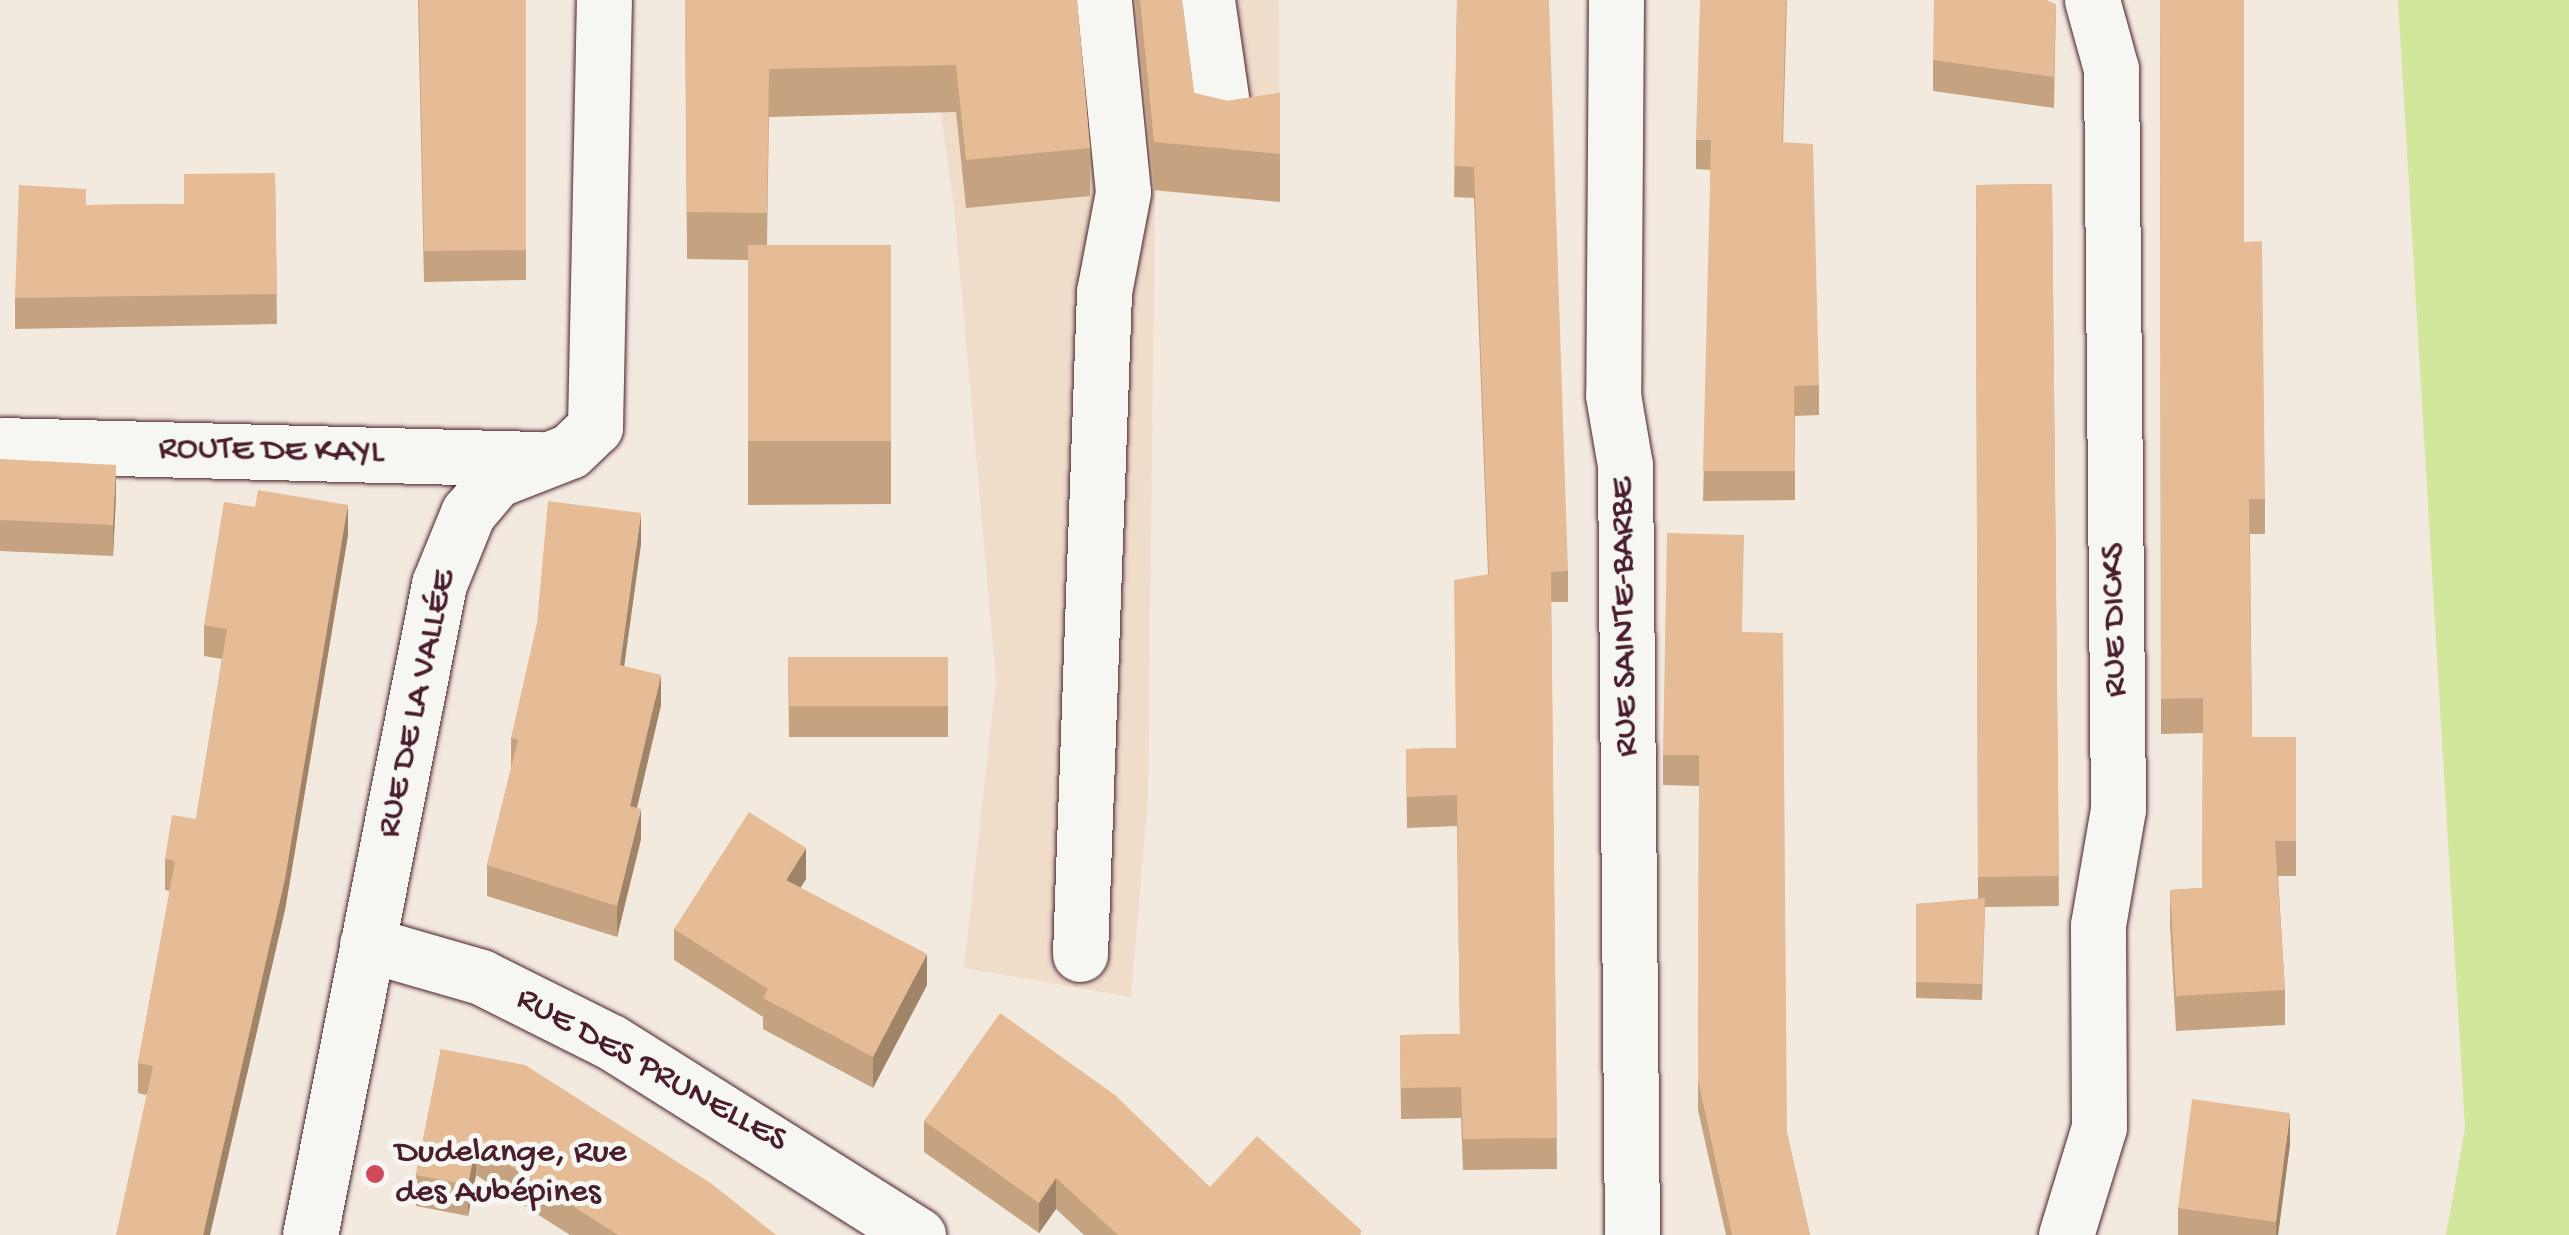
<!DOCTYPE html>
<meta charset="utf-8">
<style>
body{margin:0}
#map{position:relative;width:2569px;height:1235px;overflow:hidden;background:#f3eadf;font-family:"Gochi Hand",sans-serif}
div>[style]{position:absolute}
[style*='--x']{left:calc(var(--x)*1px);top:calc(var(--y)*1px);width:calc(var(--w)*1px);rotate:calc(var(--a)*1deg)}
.built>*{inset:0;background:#efdcc9}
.green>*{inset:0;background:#d1e79b}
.roads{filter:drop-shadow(0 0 2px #4a1f2b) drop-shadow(0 0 2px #4a1f2b)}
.minor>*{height:55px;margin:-27.5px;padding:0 27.5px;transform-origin:27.5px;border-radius:27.5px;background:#f6f6f2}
.wall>*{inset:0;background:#c5a280}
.shaded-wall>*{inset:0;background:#a08468}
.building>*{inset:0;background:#e5bc95}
.dots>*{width:28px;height:28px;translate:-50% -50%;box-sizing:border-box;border:5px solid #f6f6f2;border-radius:50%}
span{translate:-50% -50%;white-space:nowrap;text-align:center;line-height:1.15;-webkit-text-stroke:10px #f6f6f2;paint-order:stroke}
.street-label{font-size:35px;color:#4a1f2b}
.poi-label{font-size:35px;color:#4a1f2b}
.left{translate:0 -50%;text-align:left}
</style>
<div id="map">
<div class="built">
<i style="clip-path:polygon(925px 0,1279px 0,1280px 202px,1155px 191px,1148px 797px,1131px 997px,964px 968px,996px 680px,954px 207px)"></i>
</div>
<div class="green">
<i style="clip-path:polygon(2398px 0,2569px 0,2569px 1235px,2446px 1235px,2465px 1128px)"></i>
</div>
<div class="roads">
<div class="minor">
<i style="--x:1207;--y:0;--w:119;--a:81.8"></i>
<i style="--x:1616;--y:0;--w:395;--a:90.4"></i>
<i style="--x:1613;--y:395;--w:71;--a:80.3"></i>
<i style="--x:1625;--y:465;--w:770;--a:89.48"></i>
<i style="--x:0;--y:445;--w:539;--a:1.49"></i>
<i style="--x:367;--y:944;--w:119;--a:16.1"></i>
<i style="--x:481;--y:977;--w:145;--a:26.6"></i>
<i style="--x:611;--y:1042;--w:363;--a:32.2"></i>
<i style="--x:1080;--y:954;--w:662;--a:-87.92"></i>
<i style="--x:1104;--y:292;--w:102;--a:-79.2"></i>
<i style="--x:1123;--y:192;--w:193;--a:-95.7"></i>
<i style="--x:310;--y:1235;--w:664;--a:-78.79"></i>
<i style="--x:439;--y:584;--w:77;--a:-67.8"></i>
<i style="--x:468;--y:513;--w:43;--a:-49.7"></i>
<i style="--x:496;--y:480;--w:79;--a:-21.4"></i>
<i style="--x:570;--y:451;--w:35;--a:-44"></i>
<i style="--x:595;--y:427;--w:427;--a:-88.8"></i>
<i style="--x:2066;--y:1235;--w:113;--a:-73"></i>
<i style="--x:2099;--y:1127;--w:202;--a:-90.3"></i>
<i style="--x:2098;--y:925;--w:118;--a:-80.2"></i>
<i style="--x:2118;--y:809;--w:740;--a:-90.54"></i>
<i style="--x:2111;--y:69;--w:72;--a:-105.4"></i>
</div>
</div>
<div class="wall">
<i style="clip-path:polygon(418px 0,526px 0,526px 280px,424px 282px)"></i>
<i style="clip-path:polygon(685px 0,1077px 0,1090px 148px,1090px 196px,966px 208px,956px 112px,769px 117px,767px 245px,891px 245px,891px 504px,748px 505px,748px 260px,687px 259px)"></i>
<i style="clip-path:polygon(1135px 0,1182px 0,1194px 93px,1227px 101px,1280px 93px,1280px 202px,1154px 190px)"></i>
<i style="clip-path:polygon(1457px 0,1568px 571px,1568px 602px,1551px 602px,1557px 1169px,1463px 1170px,1461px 1118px,1401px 1119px,1400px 1035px,1460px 1034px,1457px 826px,1407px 828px,1406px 749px,1456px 748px,1488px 574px,1474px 198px,1454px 197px)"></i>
<i style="clip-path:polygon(1787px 0,1783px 142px,1819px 385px,1819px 415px,1795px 416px,1795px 500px,1703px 501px,1711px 170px,1696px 169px,1696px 140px)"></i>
<i style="clip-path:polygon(2160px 0,2244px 242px,2265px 499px,2265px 534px,2250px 534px,2252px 737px,2296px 737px,2296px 876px,2278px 876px,2285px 990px,2285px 1025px,2176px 1031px,2170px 925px,2170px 890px,2202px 888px,2203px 733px,2161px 734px)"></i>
<i style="clip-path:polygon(2056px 4px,2054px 108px,1933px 91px,1933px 60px)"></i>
<i style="clip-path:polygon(275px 173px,277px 324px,15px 329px,15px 298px,86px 205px,184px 204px)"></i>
<i style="clip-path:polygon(2052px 184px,2059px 906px,1985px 907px,1982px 1000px,1916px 998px,1916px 904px,1978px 899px,1976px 185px)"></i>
<i style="clip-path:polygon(0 459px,116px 495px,113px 556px,0 551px)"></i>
<i style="clip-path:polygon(348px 535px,285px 910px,146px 1095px,138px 1093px,138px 1063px,170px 891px,165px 890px,165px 859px,196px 819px,222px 659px,204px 656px,204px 625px)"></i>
<i style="clip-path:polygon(641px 544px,624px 666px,661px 705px,637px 808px,641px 839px,617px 937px,487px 896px,487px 865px,511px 769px,511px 738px)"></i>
<i style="clip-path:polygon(1743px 632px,1787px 1133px,1810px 1235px,1726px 1235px,1698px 1110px,1699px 786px,1663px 785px,1663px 755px)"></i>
<i style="clip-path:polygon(788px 657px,948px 657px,948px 737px,789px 737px)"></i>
<i style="clip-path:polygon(806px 879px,800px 888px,927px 985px,873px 1088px,763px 1029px,763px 1017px,674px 960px,674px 929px)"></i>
<i style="clip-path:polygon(441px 1049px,776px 1235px,570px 1235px,476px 1175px,468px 1216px,416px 1206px,416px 1175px)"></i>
<i style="clip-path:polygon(924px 1121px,1210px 1187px,1362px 1235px,1084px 1235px,1056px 1209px,1039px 1233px,924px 1152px)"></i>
<i style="clip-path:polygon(2290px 1144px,2278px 1235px,2178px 1235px,2178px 1208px)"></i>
</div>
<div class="shaded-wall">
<i style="clip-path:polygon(116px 465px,116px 495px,113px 556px,113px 525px)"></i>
<i style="clip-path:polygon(348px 505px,348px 535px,285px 910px,210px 1235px,203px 1235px)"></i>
<i style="clip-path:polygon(641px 513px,641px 544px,620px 696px,620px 665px)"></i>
<i style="clip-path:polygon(661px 675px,661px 705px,630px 837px,630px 806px)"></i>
<i style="clip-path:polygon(641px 809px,641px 839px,617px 937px,617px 906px)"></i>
<i style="clip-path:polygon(806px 848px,806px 879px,786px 911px,786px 880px)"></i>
<i style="clip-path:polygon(927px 954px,927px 985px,873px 1088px,873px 1057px)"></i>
<i style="clip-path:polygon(2290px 1113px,2290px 1144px,2278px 1235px,2276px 1235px,2276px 1222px)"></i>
<i style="clip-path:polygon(476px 1144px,476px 1175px,468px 1216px,468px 1185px)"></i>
<i style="clip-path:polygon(1056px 1178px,1056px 1209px,1039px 1233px,1039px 1203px)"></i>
</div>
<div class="building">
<i style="clip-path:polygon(419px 0,526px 0,526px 250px,424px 251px)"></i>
<i style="clip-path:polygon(685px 0,1077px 0,1090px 148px,966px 160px,956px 65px,769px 69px,767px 213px,687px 212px)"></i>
<i style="clip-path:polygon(1140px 0,1182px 0,1194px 93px,1227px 101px,1280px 93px,1280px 154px,1154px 142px)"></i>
<i style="clip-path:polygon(1457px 0,1549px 0,1568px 571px,1551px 572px,1557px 1138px,1463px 1139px,1461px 1087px,1401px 1088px,1400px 1035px,1460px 1034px,1457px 795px,1407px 797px,1406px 749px,1456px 748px,1454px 580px,1489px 574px,1474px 167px,1454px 166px)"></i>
<i style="clip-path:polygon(1700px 0,1786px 0,1782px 142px,1813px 144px,1819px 385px,1794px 386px,1795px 471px,1703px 471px,1711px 140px,1696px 140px)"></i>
<i style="clip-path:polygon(1934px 0,2046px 0,2056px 4px,2054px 77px,1933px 60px)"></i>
<i style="clip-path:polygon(2160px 0,2244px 0,2244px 242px,2262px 241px,2265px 499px,2249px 499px,2252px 737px,2296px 737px,2296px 841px,2275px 841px,2285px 990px,2176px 996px,2170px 890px,2202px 888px,2203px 698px,2161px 699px)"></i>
<i style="clip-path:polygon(275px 173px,277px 294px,15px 298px,19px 185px,86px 189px,86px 205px,184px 204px,184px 174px)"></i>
<i style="clip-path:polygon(2052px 184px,2059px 876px,1978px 877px,1976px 185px)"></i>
<i style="clip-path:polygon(748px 245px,891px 245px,891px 441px,748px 441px)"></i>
<i style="clip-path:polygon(0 459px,116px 465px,113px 525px,0 520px)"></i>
<i style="clip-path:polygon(258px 490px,348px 505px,285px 879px,203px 1235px,116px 1235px,153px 1066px,138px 1063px,175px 861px,165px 859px,172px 815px,196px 819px,227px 629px,204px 625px,224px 502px,255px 507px)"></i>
<i style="clip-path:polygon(548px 501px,641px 513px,620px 665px,661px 675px,630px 806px,641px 809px,617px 906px,487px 865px,518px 740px,511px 738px,537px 623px)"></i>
<i style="clip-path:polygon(1667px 533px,1744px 535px,1742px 632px,1783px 633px,1787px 1133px,1810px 1235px,1732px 1235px,1698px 1080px,1699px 755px,1663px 755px)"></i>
<i style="clip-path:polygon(788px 657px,948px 657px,948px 706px,789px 706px)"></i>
<i style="clip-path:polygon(749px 812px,806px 848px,786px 880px,927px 954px,873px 1057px,763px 998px,768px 989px,674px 929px)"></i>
<i style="clip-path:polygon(1985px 898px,1982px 984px,1916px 982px,1916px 904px)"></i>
<i style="clip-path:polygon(1000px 1013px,1115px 1095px,1210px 1187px,1257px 1136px,1362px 1231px,1358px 1235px,1118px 1235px,1056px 1178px,1039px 1203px,924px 1121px)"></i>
<i style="clip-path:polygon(441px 1049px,525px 1065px,712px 1184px,776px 1235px,618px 1235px,476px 1144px,468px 1185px,416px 1175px)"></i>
<i style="clip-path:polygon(2192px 1099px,2290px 1113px,2276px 1222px,2178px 1208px)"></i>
</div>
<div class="dots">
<i style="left:375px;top:1174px;background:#d1495b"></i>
</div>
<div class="street-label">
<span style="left:271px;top:452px;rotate:1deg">ROUTE DE KAYL</span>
<span style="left:1626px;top:617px;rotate:-91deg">RUE SAINTE-BARBE</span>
<span style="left:2116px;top:620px;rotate:-91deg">RUE DICKS</span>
<span style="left:418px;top:704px;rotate:-78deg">RUE DE LA VALLÉE</span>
<span style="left:651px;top:1071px;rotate:29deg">RUE DES PRUNELLES</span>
</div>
<div class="poi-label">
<span class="left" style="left:395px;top:1174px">Dudelange, Rue<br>des Aubépines</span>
</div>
</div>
